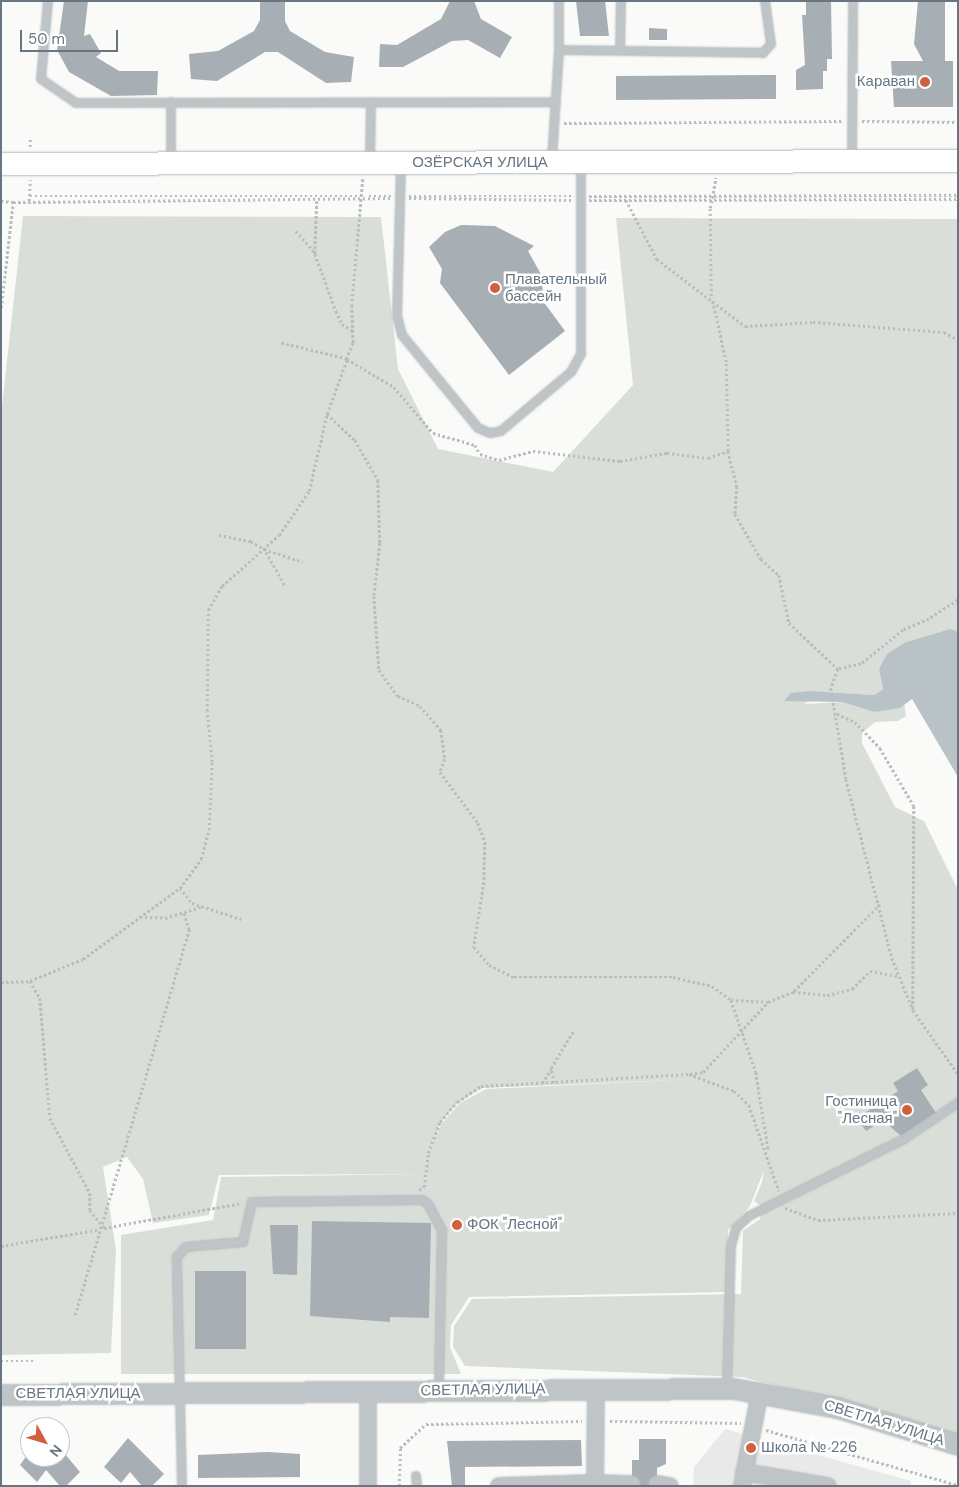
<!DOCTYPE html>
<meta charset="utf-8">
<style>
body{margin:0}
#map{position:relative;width:959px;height:1487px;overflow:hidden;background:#fafaf8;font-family:"DM Sans",sans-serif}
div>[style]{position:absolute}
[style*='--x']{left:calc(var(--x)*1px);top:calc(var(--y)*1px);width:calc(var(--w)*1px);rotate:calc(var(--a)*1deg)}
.built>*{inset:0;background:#e8e9e8}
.green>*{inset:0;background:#daded8}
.water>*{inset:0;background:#b9c3c7}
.building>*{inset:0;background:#a7afb4}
.path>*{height:2.5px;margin-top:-1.25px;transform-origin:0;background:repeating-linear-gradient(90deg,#babdc0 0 2.5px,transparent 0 5px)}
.roads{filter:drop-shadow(0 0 1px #b2b8bc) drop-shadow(0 0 1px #b2b8bc)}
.service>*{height:8px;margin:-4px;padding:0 4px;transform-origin:4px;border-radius:4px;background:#bfc4c7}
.minor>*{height:16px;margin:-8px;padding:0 8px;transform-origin:8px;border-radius:8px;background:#bfc4c7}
.tertiary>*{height:20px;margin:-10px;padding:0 10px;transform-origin:10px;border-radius:10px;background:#bfc4c7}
.secondary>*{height:22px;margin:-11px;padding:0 11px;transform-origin:11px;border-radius:11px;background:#fff}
.dots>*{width:14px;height:14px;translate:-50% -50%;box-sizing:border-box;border:2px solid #fff;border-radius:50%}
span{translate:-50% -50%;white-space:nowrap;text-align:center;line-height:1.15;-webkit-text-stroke:5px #fff;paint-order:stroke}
.poi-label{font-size:15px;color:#677680}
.right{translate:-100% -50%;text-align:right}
.left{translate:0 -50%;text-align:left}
.street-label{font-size:15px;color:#677680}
.frame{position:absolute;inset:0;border:2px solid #677680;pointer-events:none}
.north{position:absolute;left:20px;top:1417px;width:50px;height:50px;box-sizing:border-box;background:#fff;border:1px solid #c2c8cc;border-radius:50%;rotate:129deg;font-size:14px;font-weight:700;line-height:20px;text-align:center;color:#677680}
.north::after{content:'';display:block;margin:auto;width:18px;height:22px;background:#d2603f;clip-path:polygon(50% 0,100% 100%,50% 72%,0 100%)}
.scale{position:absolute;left:20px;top:30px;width:98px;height:22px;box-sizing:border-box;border:2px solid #677680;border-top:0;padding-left:6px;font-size:15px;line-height:18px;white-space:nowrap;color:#677680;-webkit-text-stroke:4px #fff;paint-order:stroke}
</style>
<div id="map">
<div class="built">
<i style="clip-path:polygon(725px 1429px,911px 1481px,910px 1486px,693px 1486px,694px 1467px)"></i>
</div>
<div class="green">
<i style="clip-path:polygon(evenodd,23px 216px,381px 217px,398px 369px,438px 449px,553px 472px,633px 385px,616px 218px,958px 219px,958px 631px,950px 629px,906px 642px,879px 669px,883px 689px,874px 695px,824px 692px,804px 704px,842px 702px,874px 712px,912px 699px,904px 703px,906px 716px,898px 721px,875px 722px,862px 733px,862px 743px,895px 807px,924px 821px,958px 890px,958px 1435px,743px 1377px,465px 1366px,453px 1347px,454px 1326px,472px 1299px,741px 1294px,743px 1231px,760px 1219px,761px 1206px,754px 1201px,762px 1182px,764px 1170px,750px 1206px,728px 1230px,727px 1292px,469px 1297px,451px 1325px,450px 1347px,461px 1374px,121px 1374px,121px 1235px,213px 1220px,221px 1177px,428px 1174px,219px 1175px,209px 1215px,153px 1223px,143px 1179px,127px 1157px,103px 1167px,116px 1250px,111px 1353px,1px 1355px,1px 415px,23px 216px,698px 1079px,486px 1089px,460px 1103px,442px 1123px,431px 1146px,441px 1122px,458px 1103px,483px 1088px,698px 1079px)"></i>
</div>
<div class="water">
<i style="clip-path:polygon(950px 629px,958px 631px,958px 777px,912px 699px,900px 708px,874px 712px,842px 702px,784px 701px,791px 693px,810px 691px,874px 695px,883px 689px,879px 669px,887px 654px,906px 642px)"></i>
</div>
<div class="building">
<i style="clip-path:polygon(64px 1px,88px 1px,84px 36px,90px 34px,101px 53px,96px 57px,119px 71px,158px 71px,157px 95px,111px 96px,69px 72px,57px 50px)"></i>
<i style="clip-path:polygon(260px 1px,285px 1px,285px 21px,290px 31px,325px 52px,354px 57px,351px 82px,326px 83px,278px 52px,265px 52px,217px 81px,191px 79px,189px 54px,218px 51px,254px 31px,260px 20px)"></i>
<i style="clip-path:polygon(450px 1px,474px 1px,481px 19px,512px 37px,500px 58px,468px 40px,452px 41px,403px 67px,379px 67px,380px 44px,397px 45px,441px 19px)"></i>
<i style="clip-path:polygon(576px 1px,605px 1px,609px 36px,580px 36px)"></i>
<i style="clip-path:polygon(806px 1px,831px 1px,832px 59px,827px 59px,827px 71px,823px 71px,823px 89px,796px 90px,796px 70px,805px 65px,802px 15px,806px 15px)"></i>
<i style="clip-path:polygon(918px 1px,945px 1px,945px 61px,953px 61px,953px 107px,894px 107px,891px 61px,923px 61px,914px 44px)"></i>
<i style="clip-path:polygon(649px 28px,667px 29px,667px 40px,649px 40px)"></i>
<i style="clip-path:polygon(776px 75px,776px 99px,616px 100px,616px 76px)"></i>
<i style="clip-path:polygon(461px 225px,495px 226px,534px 246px,528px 251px,542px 276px,543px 301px,565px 331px,509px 375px,440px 283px,442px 269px,429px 247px,445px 232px)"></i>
<i style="clip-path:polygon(917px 1068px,928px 1085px,921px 1090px,936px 1113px,901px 1136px,883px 1120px,866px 1131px,857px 1118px,898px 1091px,893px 1083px)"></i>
<i style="clip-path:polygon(312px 1221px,431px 1223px,429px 1318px,390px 1317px,390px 1322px,310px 1316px)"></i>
<i style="clip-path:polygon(270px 1225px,298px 1225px,297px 1275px,273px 1274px)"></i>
<i style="clip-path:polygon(195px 1271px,246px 1271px,246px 1349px,195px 1349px)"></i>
<i style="clip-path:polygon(128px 1438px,164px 1474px,152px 1486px,142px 1486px,130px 1472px,121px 1483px,104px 1467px)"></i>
<i style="clip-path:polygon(639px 1439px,666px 1439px,666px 1464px,657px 1468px,657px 1486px,632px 1486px,632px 1460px,639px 1460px)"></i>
<i style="clip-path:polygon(581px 1440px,582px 1466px,465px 1467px,465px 1486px,452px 1486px,447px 1441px)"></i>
<i style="clip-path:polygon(60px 1448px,80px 1472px,66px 1486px,60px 1486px,46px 1470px,37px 1482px,20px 1465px,30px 1451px,30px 1457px,60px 1457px)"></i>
<i style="clip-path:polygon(268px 1452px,300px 1454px,300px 1477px,198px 1478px,198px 1455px)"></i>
</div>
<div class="path">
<i style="--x:862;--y:121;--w:96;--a:0.6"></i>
<i style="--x:564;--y:123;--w:280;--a:-0.4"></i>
<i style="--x:30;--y:147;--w:10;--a:-90"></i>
<i style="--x:363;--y:179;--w:126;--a:95"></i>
<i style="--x:352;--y:305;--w:38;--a:88"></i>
<i style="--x:353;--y:343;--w:17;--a:111"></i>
<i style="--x:347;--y:359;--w:55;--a:30.8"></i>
<i style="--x:394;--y:387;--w:60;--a:49.7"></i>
<i style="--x:433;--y:433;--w:44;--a:15.9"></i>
<i style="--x:475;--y:445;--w:10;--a:61"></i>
<i style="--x:480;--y:454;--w:20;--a:18"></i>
<i style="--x:499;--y:460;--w:35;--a:-15"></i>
<i style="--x:533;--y:451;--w:88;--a:6.6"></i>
<i style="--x:620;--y:461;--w:48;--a:-9.7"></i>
<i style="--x:667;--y:453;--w:41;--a:7"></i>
<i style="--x:708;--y:458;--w:21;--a:-19"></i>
<i style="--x:728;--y:451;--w:89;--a:-91.3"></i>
<i style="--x:726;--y:362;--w:65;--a:-102.5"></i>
<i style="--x:30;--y:196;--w:334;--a:0"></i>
<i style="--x:369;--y:196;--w:22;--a:0"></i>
<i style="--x:409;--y:196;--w:162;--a:0"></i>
<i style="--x:589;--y:196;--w:369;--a:-0.2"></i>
<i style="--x:409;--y:198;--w:162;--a:0.7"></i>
<i style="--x:589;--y:200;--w:369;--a:-0.2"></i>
<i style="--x:626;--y:200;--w:67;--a:62.3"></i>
<i style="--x:657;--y:259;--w:111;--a:37.3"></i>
<i style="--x:745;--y:326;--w:68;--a:-3.4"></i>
<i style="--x:813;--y:322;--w:131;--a:4.4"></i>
<i style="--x:944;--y:332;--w:16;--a:30"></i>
<i style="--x:1;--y:201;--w:12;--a:5"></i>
<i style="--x:29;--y:201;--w:21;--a:-87"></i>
<i style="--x:317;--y:201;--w:53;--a:92.2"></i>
<i style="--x:315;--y:254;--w:61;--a:69.8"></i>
<i style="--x:336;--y:311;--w:14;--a:65"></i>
<i style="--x:342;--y:324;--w:13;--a:32"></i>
<i style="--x:296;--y:231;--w:29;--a:49"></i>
<i style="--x:711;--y:296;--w:88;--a:-90.7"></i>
<i style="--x:710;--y:208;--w:31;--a:-79"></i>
<i style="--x:1;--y:308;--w:107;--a:-83.5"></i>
<i style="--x:13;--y:202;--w:378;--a:-0.6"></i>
<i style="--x:327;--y:414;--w:38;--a:43"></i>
<i style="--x:355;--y:440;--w:46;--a:60.1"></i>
<i style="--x:378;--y:480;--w:63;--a:88.2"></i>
<i style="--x:380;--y:543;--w:53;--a:96.5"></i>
<i style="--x:374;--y:596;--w:74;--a:86.1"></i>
<i style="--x:379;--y:670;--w:32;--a:54"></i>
<i style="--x:398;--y:696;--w:24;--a:24"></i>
<i style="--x:420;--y:706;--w:32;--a:49"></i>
<i style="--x:441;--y:730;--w:29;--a:82"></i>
<i style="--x:445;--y:759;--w:14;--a:111"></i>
<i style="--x:440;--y:772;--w:64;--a:53.3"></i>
<i style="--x:478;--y:823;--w:20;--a:70"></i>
<i style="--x:485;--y:842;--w:40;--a:91.4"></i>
<i style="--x:484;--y:882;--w:66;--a:98.7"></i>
<i style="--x:474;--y:947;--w:23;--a:50"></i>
<i style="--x:489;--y:965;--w:28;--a:26"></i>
<i style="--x:514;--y:977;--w:159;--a:0"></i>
<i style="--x:673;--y:977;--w:40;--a:13"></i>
<i style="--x:712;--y:986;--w:24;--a:36"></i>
<i style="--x:731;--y:1000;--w:76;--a:70.9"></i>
<i style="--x:756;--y:1072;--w:78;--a:81.1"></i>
<i style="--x:728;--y:451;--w:36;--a:76"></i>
<i style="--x:737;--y:486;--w:28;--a:94"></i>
<i style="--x:735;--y:514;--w:52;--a:60"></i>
<i style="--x:761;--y:559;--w:24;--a:42"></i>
<i style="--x:779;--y:575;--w:49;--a:78.2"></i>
<i style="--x:789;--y:623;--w:67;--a:43.2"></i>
<i style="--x:219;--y:535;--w:33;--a:11"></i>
<i style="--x:251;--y:541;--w:15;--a:32"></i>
<i style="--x:284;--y:585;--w:41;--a:-119.1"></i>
<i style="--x:264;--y:549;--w:41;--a:18.4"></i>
<i style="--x:958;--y:600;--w:35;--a:147"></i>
<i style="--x:929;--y:619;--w:28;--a:157"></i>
<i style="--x:903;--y:630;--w:54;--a:141"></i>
<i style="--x:861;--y:664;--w:24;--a:168"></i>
<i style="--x:838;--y:669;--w:20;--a:110"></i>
<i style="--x:831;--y:688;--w:92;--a:80.6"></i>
<i style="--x:846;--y:779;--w:185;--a:75.6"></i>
<i style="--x:892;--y:958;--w:56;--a:68"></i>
<i style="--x:913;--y:1010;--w:78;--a:54.9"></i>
<i style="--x:837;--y:714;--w:20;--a:24"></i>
<i style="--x:855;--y:722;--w:36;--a:46"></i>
<i style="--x:880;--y:748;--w:67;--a:59.6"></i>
<i style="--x:914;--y:806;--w:203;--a:90.3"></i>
<i style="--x:180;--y:888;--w:19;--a:51"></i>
<i style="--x:192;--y:903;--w:52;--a:18.1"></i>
<i style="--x:140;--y:917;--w:25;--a:2"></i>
<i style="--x:165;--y:918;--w:37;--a:-17"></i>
<i style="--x:30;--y:981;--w:20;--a:60"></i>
<i style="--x:40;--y:998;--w:120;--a:85.2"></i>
<i style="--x:50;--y:1118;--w:85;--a:61.9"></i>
<i style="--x:90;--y:1193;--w:17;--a:90"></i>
<i style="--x:90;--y:1210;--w:23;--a:52"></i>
<i style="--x:104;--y:1228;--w:140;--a:-10.3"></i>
<i style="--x:1;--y:982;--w:29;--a:-2"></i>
<i style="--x:30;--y:981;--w:57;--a:-22.5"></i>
<i style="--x:83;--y:959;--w:120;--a:-36.2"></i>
<i style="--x:180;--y:888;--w:36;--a:-54"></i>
<i style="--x:201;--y:859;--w:30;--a:-75"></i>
<i style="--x:209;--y:830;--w:68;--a:-87.5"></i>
<i style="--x:212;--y:762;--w:51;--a:-95.6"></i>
<i style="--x:207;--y:711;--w:101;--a:-89.4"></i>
<i style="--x:208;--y:610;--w:28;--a:-60"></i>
<i style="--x:222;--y:586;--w:76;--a:-41.8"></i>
<i style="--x:279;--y:535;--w:53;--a:-55.7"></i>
<i style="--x:309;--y:491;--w:79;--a:-76.8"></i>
<i style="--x:327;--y:414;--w:59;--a:-70"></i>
<i style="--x:347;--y:359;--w:68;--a:-166.4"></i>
<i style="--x:794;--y:991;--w:122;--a:-45.3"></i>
<i style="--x:731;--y:1000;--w:37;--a:3"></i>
<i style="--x:768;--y:1002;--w:27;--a:-22"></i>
<i style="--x:793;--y:992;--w:34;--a:5"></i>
<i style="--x:827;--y:995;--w:26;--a:-13"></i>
<i style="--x:852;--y:989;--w:25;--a:-45"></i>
<i style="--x:870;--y:971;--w:29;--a:10"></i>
<i style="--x:690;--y:1074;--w:13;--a:-9"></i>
<i style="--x:703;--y:1072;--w:96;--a:-47.1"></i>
<i style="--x:542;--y:1083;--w:17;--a:-57"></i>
<i style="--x:554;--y:1083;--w:15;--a:-101"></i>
<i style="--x:551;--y:1068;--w:44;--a:-58.8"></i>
<i style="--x:419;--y:1190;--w:6;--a:-31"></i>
<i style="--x:424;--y:1187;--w:34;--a:-83"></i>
<i style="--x:428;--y:1153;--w:33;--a:-69"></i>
<i style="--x:440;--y:1122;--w:26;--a:-50"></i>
<i style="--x:457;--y:1102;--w:29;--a:-34"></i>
<i style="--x:481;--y:1086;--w:208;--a:-3.3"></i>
<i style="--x:689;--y:1074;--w:48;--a:20.7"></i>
<i style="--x:734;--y:1091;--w:21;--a:43"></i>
<i style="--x:749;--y:1105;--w:91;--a:70.8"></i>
<i style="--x:785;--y:1208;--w:35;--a:20"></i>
<i style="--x:818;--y:1220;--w:140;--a:-2.9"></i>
<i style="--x:1;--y:1246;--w:100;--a:-9.7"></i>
<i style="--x:75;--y:1315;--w:402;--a:-73.5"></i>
<i style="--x:189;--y:930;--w:19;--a:-108"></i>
<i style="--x:1;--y:1361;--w:35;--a:0"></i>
<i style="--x:610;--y:1421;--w:131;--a:0.9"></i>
<i style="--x:766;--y:1430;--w:200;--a:16"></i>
<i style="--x:399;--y:1486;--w:38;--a:-88"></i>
<i style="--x:400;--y:1448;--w:35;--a:-43"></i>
<i style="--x:426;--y:1424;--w:156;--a:-1.1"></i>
</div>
<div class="roads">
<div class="service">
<i style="--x:48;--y:1;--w:78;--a:95.1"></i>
<i style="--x:41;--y:79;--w:42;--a:34.4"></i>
<i style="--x:76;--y:103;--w:480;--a:-0.1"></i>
<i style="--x:559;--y:1;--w:49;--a:90"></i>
<i style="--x:620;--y:51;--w:50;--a:-88.9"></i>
<i style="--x:171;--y:102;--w:59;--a:90"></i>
<i style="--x:552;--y:159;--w:109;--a:-86.3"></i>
<i style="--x:559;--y:50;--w:204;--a:0.8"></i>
<i style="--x:763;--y:53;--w:12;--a:-48"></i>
<i style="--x:771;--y:44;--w:43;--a:-97.9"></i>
<i style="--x:852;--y:159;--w:158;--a:-89.6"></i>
<i style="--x:370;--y:162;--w:60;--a:-89"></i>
<i style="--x:401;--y:165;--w:151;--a:91.5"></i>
<i style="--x:397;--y:316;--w:20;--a:75"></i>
<i style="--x:402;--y:335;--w:120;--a:50.7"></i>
<i style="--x:478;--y:428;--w:13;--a:23"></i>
<i style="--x:490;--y:433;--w:11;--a:-10"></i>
<i style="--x:501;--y:431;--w:92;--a:-40.1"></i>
<i style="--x:571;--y:372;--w:21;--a:-61"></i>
<i style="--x:581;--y:354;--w:189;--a:-90"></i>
<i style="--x:727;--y:1389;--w:143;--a:-88.4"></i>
<i style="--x:731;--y:1246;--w:19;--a:-74"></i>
<i style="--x:736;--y:1228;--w:18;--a:-43"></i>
<i style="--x:749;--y:1216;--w:173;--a:-26.4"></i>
<i style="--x:904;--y:1139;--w:65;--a:-33.7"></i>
<i style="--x:416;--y:1476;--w:10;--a:84"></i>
<i style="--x:182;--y:1486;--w:229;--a:-91.3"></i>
<i style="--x:177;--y:1257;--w:13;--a:-48"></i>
<i style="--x:186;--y:1247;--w:57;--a:-5"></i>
<i style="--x:243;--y:1242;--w:41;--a:-77.3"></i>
<i style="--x:252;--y:1202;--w:170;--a:-0.7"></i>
<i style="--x:422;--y:1200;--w:7;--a:34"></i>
<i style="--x:428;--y:1204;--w:30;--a:62"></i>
<i style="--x:442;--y:1230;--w:161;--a:91.1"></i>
</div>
<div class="minor">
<i style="--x:368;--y:1392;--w:94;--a:90"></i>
<i style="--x:744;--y:1472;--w:85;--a:9.5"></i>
<i style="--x:595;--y:1483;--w:37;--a:2"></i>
<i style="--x:657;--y:1484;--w:13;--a:9"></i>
<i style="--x:499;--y:1486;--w:96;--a:-1.8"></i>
<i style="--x:595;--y:1483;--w:95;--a:-89.4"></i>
<i style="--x:742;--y:1486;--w:96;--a:-79.2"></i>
</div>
<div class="tertiary">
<i style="--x:1;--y:1395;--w:733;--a:-0.47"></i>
<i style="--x:734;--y:1389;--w:106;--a:10.4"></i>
<i style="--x:838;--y:1408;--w:126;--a:17.1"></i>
</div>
<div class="secondary">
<i style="--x:1;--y:164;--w:957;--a:-0.18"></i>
</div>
</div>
<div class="dots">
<i style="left:925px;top:82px;background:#d2603f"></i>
<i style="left:495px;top:288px;background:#d2603f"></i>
<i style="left:907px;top:1110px;background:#d2603f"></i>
<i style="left:457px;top:1225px;background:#d2603f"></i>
<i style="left:751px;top:1448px;background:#d2603f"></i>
</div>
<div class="poi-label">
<span class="right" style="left:915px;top:82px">Караван</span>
<span class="left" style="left:505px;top:288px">Плавательный<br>бассейн</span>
<span class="right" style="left:897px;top:1110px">Гостиница<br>"Лесная"</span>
<span class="left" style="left:467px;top:1225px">ФОК "Лесной"</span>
<span class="left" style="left:761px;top:1448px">Школа № 226</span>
</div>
<div class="street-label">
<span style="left:480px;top:163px">ОЗЁРСКАЯ УЛИЦА</span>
<span style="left:483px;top:1390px;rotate:-1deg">СВЕТЛАЯ УЛИЦА</span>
<span style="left:78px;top:1394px">СВЕТЛАЯ УЛИЦА</span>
<span style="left:884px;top:1423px;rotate:17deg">СВЕТЛАЯ УЛИЦА</span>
</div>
<div class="frame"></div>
<div class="north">N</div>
<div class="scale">50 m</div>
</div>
